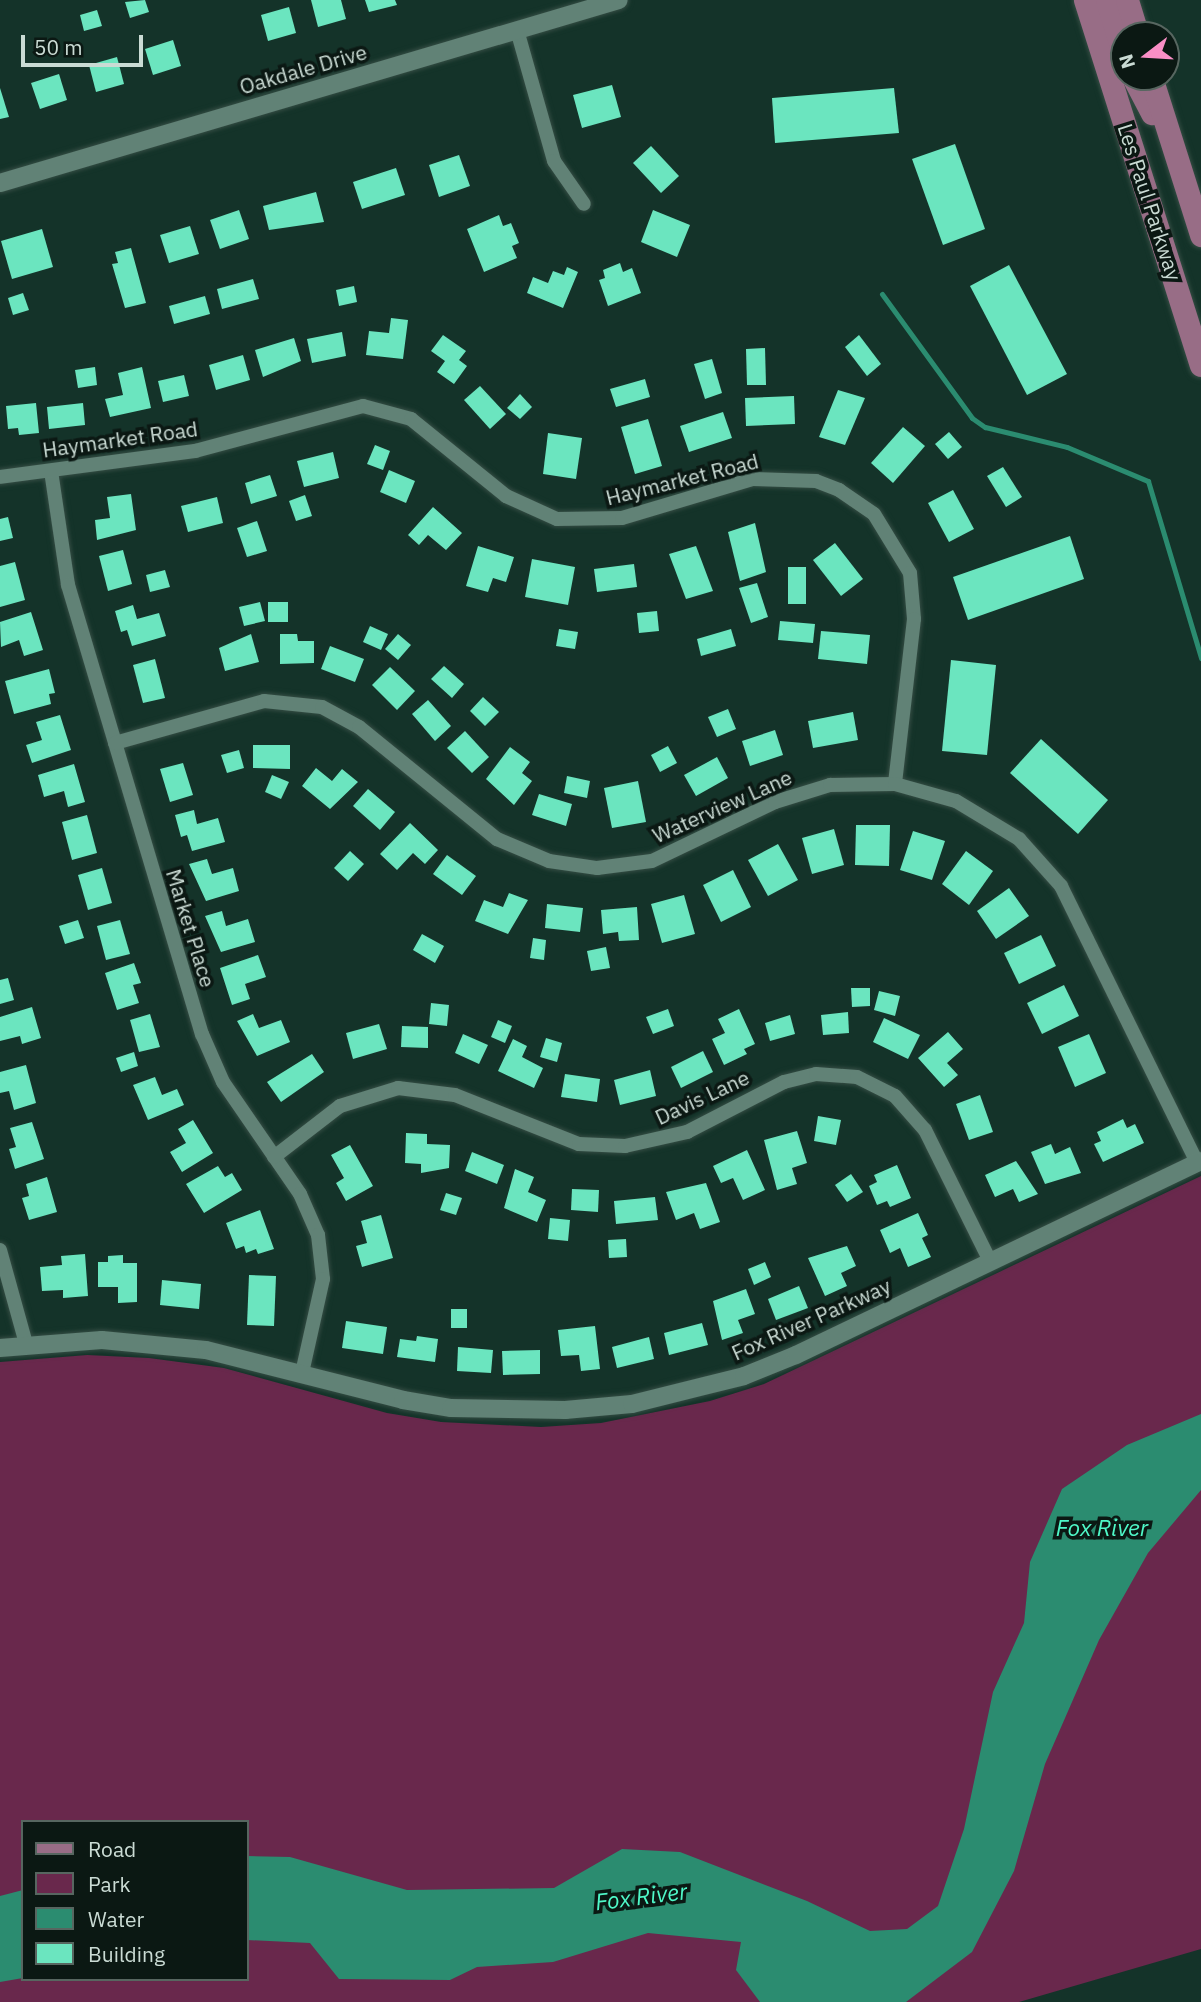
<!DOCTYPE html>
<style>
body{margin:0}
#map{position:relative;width:1201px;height:2002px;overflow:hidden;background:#143329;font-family:"IBM Plex Sans",sans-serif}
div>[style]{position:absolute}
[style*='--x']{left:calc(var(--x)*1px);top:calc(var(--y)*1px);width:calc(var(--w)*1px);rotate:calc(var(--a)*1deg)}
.green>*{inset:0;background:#69284c}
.water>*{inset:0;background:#2b8c70}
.stream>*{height:5px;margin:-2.5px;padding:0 2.5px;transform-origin:2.5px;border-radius:2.5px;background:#2b8c70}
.building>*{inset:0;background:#6be5bf}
.roads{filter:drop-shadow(0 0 2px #354d44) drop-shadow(0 0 2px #354d44)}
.minor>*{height:14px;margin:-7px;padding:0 7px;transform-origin:7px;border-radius:7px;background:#618276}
.tertiary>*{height:18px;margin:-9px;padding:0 9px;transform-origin:9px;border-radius:9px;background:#618276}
.primary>*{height:23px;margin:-11.5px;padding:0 11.5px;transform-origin:11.5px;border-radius:11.5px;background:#986d86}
span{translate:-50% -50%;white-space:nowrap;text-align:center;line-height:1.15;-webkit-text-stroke:7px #0b1813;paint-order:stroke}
.street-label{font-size:21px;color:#cadbd4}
.water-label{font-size:23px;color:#4ff8c8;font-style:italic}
.legend{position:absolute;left:21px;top:1820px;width:228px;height:161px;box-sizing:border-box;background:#0b1813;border:2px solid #576660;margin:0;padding:9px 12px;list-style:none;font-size:21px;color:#cadbd4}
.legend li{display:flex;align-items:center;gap:14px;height:35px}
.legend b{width:35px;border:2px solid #576660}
.north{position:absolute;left:1110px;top:21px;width:70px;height:70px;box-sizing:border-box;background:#0b1813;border:2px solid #576660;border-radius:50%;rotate:253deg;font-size:19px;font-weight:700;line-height:28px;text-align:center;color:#cadbd4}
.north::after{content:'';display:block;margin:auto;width:24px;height:32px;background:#fa8fc6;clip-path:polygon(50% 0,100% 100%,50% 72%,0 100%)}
.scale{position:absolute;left:21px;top:35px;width:122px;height:32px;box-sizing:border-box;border:4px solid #cadbd4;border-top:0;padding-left:9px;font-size:21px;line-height:24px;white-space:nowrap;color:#cadbd4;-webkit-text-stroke:5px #0b1813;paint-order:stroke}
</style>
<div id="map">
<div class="green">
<i style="clip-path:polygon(evenodd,1201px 1176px,1201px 1949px,1019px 2002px,0 2002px,0 1362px,87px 1355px,149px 1358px,224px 1368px,387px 1413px,441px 1422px,541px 1427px,601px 1423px,710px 1401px,764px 1384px,1201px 1176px,23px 1822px,247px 1822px,247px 1979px,23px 1979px,23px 1822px)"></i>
</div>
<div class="water">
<i style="clip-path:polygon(1201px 1414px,1201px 1490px,1148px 1553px,1099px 1640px,1045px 1764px,1014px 1871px,972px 1952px,906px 2002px,760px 2002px,736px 1970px,741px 1942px,648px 1933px,553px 1962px,477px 1967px,450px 1980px,339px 1979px,310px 1943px,247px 1940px,247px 1856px,290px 1857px,407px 1890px,554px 1888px,622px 1849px,680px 1852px,807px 1901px,870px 1931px,907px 1929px,938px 1906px,964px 1829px,993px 1692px,1024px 1623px,1030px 1562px,1062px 1489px,1127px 1445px)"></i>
<i style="clip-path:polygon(23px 1890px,23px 1978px,0 1982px,0 1896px)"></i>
</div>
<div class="stream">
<i style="--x:882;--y:294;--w:153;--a:54"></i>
<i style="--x:972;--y:418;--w:16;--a:35"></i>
<i style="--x:985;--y:427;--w:84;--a:13.7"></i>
<i style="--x:1067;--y:447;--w:88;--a:22.8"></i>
<i style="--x:1148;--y:481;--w:185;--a:73.3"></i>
</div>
<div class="building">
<i style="clip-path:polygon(145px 0,149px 12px,130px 18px,125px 2px)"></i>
<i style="clip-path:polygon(311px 0,341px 0,346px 19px,318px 27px)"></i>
<i style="clip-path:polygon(365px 0,395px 0,397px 5px,369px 12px)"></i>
<i style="clip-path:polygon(289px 7px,296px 33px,268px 41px,261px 15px)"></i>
<i style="clip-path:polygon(97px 10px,102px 26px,84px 31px,80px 15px)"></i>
<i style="clip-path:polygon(173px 40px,181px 66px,153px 75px,145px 49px)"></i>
<i style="clip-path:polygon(117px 57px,124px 84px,96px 92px,89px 65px)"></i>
<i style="clip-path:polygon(59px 74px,67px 100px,40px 109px,31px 83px)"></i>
<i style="clip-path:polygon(612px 85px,621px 117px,582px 128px,573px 95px)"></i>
<i style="clip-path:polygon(0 88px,9px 117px,0 119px)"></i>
<i style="clip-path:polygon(894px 88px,899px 133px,775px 143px,772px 98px)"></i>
<i style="clip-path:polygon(955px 144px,985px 229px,943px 245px,912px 159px)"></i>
<i style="clip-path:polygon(651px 146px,679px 176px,661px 193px,633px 163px)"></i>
<i style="clip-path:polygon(459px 155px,470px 186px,439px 197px,429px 165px)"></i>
<i style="clip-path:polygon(396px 168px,405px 195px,362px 209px,353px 182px)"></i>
<i style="clip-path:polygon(316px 192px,324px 222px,269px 230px,263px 206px)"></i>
<i style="clip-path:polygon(239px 210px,249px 239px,220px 249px,210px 220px)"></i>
<i style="clip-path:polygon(653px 210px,690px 225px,677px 257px,641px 242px)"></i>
<i style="clip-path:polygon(499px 215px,503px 226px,511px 223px,519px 243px,512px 246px,517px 258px,484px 272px,467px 229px)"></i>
<i style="clip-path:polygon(190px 226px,199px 254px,169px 263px,160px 235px)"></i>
<i style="clip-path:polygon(42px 229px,53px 267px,12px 279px,1px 241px)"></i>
<i style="clip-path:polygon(131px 248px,146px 303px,125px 308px,112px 264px,118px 263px,115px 252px)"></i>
<i style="clip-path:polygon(620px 263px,623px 272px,632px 268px,641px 293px,608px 306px,599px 280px,605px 278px,603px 270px)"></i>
<i style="clip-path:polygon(1009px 265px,1067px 374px,1027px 395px,970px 286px)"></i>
<i style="clip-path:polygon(567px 267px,578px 272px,563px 308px,527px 293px,533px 277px,548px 283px,553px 271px,564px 275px)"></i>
<i style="clip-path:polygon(253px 279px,259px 299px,222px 309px,217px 289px)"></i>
<i style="clip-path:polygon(354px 286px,357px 302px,339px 306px,336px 290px)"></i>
<i style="clip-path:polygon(23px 293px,29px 310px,13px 315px,8px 298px)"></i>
<i style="clip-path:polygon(205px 296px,210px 314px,174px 324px,169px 306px)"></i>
<i style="clip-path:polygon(391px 318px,408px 320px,403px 359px,366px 355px,369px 331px,389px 333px)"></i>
<i style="clip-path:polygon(342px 332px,346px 356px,312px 363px,307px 339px)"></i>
<i style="clip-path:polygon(443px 335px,466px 351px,459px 360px,467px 366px,454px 384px,437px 372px,445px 361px,431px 351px)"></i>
<i style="clip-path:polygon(859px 335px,881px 364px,867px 376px,845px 347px)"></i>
<i style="clip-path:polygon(294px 338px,301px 361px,263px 377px,255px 350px)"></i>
<i style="clip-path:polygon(765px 348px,766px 385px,747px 385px,746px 349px)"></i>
<i style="clip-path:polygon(243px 355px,250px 380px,216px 390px,209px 365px)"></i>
<i style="clip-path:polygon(712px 359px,722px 393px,705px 399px,694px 364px)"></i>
<i style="clip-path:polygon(95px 367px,97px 385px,78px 388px,75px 370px)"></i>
<i style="clip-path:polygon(142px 367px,151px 408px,110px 417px,105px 399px,123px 395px,118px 373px)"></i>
<i style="clip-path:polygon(184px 375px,189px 396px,163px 402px,158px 381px)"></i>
<i style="clip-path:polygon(645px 379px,650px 397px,616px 407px,610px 389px)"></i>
<i style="clip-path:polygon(480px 386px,506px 414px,490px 429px,464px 400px)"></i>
<i style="clip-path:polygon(838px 390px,865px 398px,845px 445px,819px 437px)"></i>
<i style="clip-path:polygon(520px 394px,532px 407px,520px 419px,507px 408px)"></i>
<i style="clip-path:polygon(794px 396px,795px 424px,746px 426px,745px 398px)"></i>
<i style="clip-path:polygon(36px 403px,39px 433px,19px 435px,18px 428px,8px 429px,6px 406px)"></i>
<i style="clip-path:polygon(83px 403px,85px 425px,49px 429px,47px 407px)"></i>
<i style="clip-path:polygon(723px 412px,732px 438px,689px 452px,680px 426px)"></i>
<i style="clip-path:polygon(648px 419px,662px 466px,635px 474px,621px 427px)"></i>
<i style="clip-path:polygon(903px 427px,925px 446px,893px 483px,871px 463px)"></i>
<i style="clip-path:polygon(949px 432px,962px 447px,948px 459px,935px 444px)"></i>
<i style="clip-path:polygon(548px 433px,582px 438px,576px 479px,543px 474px)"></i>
<i style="clip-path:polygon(375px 445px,390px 451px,383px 470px,367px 464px)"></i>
<i style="clip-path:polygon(333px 452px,339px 478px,304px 487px,297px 461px)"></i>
<i style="clip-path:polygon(1003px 467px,1022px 497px,1006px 507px,987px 476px)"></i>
<i style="clip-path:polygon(389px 470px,415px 481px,406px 503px,380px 492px)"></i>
<i style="clip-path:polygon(270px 475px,277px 496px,251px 504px,245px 483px)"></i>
<i style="clip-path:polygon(953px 490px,974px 529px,949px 542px,928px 503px)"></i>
<i style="clip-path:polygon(131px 494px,136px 530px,97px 540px,95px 520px,110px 518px,107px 497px)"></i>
<i style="clip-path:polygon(305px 495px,312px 516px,296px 521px,289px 501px)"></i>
<i style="clip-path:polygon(217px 497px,223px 523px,188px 532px,181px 506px)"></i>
<i style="clip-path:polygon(433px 507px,462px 533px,446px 550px,428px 535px,419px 545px,408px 535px)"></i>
<i style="clip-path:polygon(8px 517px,13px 538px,0 541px,0 519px)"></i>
<i style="clip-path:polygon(257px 521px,267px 551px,247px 557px,237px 528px)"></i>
<i style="clip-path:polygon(755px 523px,766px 572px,740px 581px,728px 532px)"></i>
<i style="clip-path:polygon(1070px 536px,1084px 579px,968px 620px,953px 577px)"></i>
<i style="clip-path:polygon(835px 543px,863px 579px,841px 596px,813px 560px)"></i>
<i style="clip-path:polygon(478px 546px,514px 557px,506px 582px,493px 578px,488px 592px,466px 586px)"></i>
<i style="clip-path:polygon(696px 546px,713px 591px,686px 599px,669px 554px)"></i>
<i style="clip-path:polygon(123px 550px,132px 584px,108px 591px,99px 556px)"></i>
<i style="clip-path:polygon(532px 559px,575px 567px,568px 605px,525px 597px)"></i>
<i style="clip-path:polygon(15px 562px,25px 600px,0 607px,0 566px)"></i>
<i style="clip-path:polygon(634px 564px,637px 587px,597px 592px,594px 569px)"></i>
<i style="clip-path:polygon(788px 567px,806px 567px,806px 604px,788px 604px)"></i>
<i style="clip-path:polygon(165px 570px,170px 587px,150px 592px,146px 575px)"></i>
<i style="clip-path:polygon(757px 583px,768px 617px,751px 623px,739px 588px)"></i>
<i style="clip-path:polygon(260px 602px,265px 621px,244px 626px,239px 607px)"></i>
<i style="clip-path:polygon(268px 602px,288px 602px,288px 622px,268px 622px)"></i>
<i style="clip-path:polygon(133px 605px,137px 619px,159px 613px,166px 636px,132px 646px,127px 630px,121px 632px,115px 611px)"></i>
<i style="clip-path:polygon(657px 611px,659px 631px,639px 633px,637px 613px)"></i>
<i style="clip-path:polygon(31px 612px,43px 650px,24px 656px,19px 640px,1px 647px,0 622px)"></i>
<i style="clip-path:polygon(780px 621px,815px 624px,813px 643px,778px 640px)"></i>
<i style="clip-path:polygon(370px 626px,388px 634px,381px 650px,363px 642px)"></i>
<i style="clip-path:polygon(559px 629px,578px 632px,575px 649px,556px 646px)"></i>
<i style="clip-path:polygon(731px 629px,736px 646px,701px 656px,697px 639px)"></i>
<i style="clip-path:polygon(821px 631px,870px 635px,867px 664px,818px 659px)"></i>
<i style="clip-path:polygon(251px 634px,259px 662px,225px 671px,219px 648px)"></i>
<i style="clip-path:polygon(280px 634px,297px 634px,298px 641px,314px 641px,314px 663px,280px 664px)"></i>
<i style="clip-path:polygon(398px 634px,411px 645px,398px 660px,385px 649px)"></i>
<i style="clip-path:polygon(330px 646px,364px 659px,355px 682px,321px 669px)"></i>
<i style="clip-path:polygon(155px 659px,165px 698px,143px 703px,133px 665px)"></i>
<i style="clip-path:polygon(951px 660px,996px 665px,987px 755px,942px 751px)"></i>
<i style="clip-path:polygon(444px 666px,464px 684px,452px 698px,431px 679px)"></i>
<i style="clip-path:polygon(390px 667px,415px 691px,397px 710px,372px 685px)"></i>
<i style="clip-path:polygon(49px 669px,55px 693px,49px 694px,51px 704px,14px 714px,5px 681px)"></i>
<i style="clip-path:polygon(483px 697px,499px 712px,485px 726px,470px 711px)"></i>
<i style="clip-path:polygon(428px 700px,451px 726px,435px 741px,412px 714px)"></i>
<i style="clip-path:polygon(728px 709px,736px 729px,717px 737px,708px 717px)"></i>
<i style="clip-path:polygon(853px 712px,858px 740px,813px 748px,808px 721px)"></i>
<i style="clip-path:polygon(60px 715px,71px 750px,32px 763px,26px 745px,42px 740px,36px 722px)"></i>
<i style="clip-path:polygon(775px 730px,783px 755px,750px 766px,742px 741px)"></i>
<i style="clip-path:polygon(465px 731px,489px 757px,472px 773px,447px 748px)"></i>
<i style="clip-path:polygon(1041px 739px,1108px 800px,1078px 834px,1010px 773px)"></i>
<i style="clip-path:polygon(253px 745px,290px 745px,290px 769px,253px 768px)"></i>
<i style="clip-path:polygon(668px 746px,677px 763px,660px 772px,651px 755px)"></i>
<i style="clip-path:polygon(510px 747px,530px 762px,522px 773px,532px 781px,514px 805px,486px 779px)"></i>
<i style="clip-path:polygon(239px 750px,244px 768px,227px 773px,221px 755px)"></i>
<i style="clip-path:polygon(717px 757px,728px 778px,696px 796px,684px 775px)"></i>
<i style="clip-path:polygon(183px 763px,193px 795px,170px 802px,160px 769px)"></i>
<i style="clip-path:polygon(74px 764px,85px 802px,68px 807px,64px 791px,44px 797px,38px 775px)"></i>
<i style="clip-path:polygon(316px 768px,332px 781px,342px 769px,358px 782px,330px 809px,302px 786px)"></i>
<i style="clip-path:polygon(272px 775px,289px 782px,281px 799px,265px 792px)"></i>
<i style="clip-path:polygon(567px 776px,590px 781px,587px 798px,564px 793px)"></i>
<i style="clip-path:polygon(638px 781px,646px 822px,612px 828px,604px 788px)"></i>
<i style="clip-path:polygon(368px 789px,395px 812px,380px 830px,353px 806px)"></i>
<i style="clip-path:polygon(539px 794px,572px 804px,566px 826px,532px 815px)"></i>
<i style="clip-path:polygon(194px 810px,197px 824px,218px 818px,225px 842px,192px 851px,187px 835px,181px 837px,175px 815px)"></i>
<i style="clip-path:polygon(87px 815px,97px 853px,72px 860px,62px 822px)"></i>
<i style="clip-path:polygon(410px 823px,438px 850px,425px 864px,413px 853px,397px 870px,380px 854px)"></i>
<i style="clip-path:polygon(856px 825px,890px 825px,889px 866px,855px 865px)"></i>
<i style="clip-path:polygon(834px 829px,844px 865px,812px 874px,802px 838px)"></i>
<i style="clip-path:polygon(913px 831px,945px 841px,932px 880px,900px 870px)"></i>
<i style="clip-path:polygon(778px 844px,798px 880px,768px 896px,748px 860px)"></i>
<i style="clip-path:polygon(350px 851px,364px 864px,348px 881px,334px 868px)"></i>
<i style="clip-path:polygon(966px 851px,993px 871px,969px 905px,942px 884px)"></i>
<i style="clip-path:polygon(447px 855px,476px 876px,462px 895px,433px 874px)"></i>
<i style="clip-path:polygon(207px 859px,212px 874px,233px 868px,239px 891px,206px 901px,189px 864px)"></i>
<i style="clip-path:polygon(102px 868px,112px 903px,88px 910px,78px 875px)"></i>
<i style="clip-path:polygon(733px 870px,751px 907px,721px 922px,703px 885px)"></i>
<i style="clip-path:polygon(1009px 888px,1029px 916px,996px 939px,977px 911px)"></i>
<i style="clip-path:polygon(509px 893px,528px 900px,508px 934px,475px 921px,484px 900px,503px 907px)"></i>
<i style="clip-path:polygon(684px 895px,695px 934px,662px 943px,651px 904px)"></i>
<i style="clip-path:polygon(547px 904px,583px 908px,580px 932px,545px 928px)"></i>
<i style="clip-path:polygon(637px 907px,639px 940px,619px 941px,618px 932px,603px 934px,601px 910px)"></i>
<i style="clip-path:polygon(222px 911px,226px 926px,248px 919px,255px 942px,221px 952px,205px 916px)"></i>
<i style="clip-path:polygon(78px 920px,84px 938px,65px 944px,59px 926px)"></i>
<i style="clip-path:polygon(120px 920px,130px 954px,106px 960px,97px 926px)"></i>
<i style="clip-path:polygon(422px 934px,444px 946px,435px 963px,413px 950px)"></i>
<i style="clip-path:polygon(1041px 935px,1056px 966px,1019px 984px,1004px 953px)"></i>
<i style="clip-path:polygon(533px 938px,546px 940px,544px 960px,530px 958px)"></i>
<i style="clip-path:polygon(606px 947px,610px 968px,591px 971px,587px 951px)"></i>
<i style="clip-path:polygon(258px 955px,266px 977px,245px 984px,250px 999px,232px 1005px,220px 968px)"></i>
<i style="clip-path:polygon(134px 963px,141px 983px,133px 985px,139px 1003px,117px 1010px,105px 973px)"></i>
<i style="clip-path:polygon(8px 978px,14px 1000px,0 1004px,0 980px)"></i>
<i style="clip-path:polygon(1064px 985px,1079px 1016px,1042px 1034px,1027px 1003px)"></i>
<i style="clip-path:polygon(851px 988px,870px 988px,870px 1006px,852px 1007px)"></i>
<i style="clip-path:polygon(879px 991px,900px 996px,895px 1016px,874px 1010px)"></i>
<i style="clip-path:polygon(431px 1003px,449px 1005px,447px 1026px,429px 1024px)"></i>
<i style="clip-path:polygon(32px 1007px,41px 1038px,22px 1044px,20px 1036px,0 1041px,0 1017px)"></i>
<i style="clip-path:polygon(668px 1009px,674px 1026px,653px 1034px,646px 1017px)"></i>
<i style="clip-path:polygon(739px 1009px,755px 1044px,744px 1049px,747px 1054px,724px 1065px,712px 1039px,725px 1033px,718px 1019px)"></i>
<i style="clip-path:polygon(848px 1012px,849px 1033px,823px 1035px,821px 1015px)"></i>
<i style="clip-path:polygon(150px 1014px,160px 1047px,139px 1052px,130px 1020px)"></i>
<i style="clip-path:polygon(253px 1014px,259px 1028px,281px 1020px,290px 1042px,257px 1056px,237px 1021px)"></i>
<i style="clip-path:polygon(790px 1015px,795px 1034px,770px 1041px,765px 1023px)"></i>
<i style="clip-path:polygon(884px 1018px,920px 1035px,908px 1059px,873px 1042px)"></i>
<i style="clip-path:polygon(498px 1020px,512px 1026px,505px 1043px,491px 1037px)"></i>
<i style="clip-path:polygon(379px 1024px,387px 1049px,353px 1059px,346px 1033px)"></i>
<i style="clip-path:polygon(402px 1026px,428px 1027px,428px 1048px,401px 1047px)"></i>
<i style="clip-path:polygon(948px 1032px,963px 1049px,947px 1063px,958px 1075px,944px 1087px,918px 1058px)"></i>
<i style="clip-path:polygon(463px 1034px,488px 1045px,479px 1064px,455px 1053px)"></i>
<i style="clip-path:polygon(1089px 1034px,1106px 1073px,1075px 1087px,1058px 1047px)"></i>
<i style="clip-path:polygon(546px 1038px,562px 1043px,557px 1062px,540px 1057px)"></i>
<i style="clip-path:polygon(513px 1039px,527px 1046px,522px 1057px,543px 1068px,534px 1088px,498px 1071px)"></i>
<i style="clip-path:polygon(703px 1051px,713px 1072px,681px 1088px,671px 1067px)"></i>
<i style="clip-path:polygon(134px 1052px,138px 1066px,121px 1072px,116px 1058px)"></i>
<i style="clip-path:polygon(312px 1054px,324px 1072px,281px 1102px,267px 1082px)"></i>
<i style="clip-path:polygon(26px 1065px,36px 1103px,14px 1110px,9px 1091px,0 1093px,0 1072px)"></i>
<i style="clip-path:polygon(650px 1070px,656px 1096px,620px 1105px,614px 1080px)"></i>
<i style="clip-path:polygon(565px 1074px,600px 1079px,597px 1102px,561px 1097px)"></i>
<i style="clip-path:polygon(155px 1077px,162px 1095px,177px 1089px,184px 1105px,148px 1120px,133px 1085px)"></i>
<i style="clip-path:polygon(980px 1095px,993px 1132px,969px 1140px,956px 1104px)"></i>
<i style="clip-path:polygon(818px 1116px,841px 1120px,836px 1145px,814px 1141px)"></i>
<i style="clip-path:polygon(1123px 1119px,1127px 1128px,1135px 1124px,1144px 1143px,1103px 1162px,1094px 1144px,1101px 1141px,1097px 1132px)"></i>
<i style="clip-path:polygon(193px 1120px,213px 1153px,182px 1172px,170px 1152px,186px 1143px,178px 1129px)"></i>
<i style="clip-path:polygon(32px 1122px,44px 1159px,15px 1169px,9px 1149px,16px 1147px,10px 1128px)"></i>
<i style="clip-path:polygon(797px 1131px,807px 1163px,792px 1168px,797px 1184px,777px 1190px,764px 1140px)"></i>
<i style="clip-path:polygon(406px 1133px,427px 1134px,427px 1144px,450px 1145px,449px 1168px,421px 1173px,421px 1164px,405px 1163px)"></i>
<i style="clip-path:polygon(1051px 1144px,1055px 1154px,1070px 1147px,1081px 1173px,1045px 1184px,1031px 1152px)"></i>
<i style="clip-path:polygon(350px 1145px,373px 1186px,346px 1201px,336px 1183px,344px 1178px,331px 1155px)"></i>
<i style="clip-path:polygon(747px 1150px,765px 1190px,743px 1200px,733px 1178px,721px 1183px,713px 1166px)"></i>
<i style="clip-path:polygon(472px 1152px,504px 1165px,497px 1184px,465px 1171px)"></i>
<i style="clip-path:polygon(1016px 1161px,1038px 1194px,1019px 1202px,1013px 1189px,995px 1197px,985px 1175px)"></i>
<i style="clip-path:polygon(897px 1165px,911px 1198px,890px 1207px,887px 1201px,877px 1205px,869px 1186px,877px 1182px,874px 1175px)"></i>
<i style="clip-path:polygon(218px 1166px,225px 1177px,232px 1173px,242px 1190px,204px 1213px,186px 1184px)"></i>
<i style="clip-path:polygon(515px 1169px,534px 1177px,528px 1192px,546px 1200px,537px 1222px,504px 1208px)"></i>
<i style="clip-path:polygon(851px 1174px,863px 1192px,847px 1202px,835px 1185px)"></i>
<i style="clip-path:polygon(47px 1177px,57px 1212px,29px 1220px,22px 1198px,29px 1196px,26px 1184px)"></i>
<i style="clip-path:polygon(706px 1183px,720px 1222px,700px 1229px,694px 1213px,676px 1220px,666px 1192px)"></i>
<i style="clip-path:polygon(572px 1189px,599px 1190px,598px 1212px,571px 1210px)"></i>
<i style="clip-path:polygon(446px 1193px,462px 1198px,456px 1215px,440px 1210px)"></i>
<i style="clip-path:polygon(655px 1197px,658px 1220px,616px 1224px,614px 1201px)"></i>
<i style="clip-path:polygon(260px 1210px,274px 1249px,258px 1254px,256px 1249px,246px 1253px,244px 1246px,236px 1249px,226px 1223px)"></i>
<i style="clip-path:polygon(918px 1213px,928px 1235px,922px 1238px,931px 1257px,908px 1267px,900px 1248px,890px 1253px,880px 1230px)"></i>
<i style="clip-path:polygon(381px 1215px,393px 1258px,362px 1267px,356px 1246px,367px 1243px,361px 1221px)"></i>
<i style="clip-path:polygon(550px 1218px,570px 1220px,568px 1241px,548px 1239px)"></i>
<i style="clip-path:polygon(626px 1239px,627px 1257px,609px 1258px,608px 1240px)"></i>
<i style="clip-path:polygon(847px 1246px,856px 1266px,841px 1273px,847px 1286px,825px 1296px,808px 1258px)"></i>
<i style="clip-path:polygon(85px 1254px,88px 1296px,63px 1298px,63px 1290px,42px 1291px,40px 1267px,62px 1265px,61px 1256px)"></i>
<i style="clip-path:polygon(123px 1255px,123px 1263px,137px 1263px,137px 1302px,118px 1303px,118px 1287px,98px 1287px,98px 1262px,108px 1262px,108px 1256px)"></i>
<i style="clip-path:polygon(765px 1262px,771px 1277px,754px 1285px,748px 1269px)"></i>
<i style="clip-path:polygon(249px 1275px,276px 1276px,274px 1326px,247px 1325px)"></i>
<i style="clip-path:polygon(162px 1280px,201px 1284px,199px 1309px,160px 1305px)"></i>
<i style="clip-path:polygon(799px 1286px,808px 1308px,776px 1320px,768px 1299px)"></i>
<i style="clip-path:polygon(746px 1289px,755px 1314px,738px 1320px,743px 1333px,722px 1340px,713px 1301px)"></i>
<i style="clip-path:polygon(451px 1309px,467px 1309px,467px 1328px,451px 1328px)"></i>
<i style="clip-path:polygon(346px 1321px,387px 1327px,383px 1354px,342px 1348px)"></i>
<i style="clip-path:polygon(702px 1323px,708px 1345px,669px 1355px,664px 1333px)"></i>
<i style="clip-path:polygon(595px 1326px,600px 1369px,581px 1371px,579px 1355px,561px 1356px,558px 1330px)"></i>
<i style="clip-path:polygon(417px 1336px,438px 1339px,435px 1362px,397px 1357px,400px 1339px,416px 1341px)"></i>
<i style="clip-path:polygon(649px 1337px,654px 1359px,617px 1368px,612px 1347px)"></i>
<i style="clip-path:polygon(458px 1347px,493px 1350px,491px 1373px,457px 1371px)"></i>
<i style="clip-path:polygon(540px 1350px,540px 1374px,503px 1375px,502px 1351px)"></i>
</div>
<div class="roads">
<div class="minor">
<i style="--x:517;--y:30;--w:136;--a:74.2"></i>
<i style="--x:554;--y:161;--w:52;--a:55.1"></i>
<i style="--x:51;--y:471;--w:115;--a:81.5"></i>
<i style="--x:68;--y:585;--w:469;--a:73.4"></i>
<i style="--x:202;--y:1034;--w:52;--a:66.4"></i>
<i style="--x:223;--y:1082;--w:136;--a:55.5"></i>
<i style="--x:300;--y:1194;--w:45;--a:66.3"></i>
<i style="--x:318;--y:1235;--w:44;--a:83.5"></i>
<i style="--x:323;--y:1279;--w:96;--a:102.6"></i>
<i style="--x:0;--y:477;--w:197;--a:-7.6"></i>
<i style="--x:195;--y:451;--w:174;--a:-15"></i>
<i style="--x:363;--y:406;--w:50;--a:15.2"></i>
<i style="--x:411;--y:419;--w:122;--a:39"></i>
<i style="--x:506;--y:496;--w:56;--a:24.3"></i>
<i style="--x:557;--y:519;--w:65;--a:-0.9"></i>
<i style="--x:622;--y:518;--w:137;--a:-16.6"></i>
<i style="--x:753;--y:479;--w:63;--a:1.8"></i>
<i style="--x:816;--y:481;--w:25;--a:21"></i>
<i style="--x:839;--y:490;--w:42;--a:34.4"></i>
<i style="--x:874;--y:514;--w:69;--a:58.6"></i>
<i style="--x:910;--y:573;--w:46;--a:85"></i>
<i style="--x:914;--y:619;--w:166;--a:96.6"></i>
<i style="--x:115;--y:743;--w:155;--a:-15.7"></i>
<i style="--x:264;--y:701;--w:58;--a:5.9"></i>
<i style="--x:322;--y:707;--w:42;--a:28.4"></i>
<i style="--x:359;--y:727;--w:178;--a:39.1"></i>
<i style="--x:497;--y:839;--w:56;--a:22.9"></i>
<i style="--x:549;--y:861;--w:49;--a:8.3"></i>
<i style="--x:597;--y:868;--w:55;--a:-7.3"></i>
<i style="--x:652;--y:861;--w:136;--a:-25.6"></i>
<i style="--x:775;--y:802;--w:58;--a:-17.2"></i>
<i style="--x:830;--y:785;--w:65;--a:-0.9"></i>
<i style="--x:895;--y:784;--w:63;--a:15.6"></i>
<i style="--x:956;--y:801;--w:74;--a:31.1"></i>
<i style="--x:1019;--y:839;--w:63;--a:48.2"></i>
<i style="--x:1061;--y:886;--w:308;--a:63.8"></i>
<i style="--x:274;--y:1157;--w:83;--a:-37.7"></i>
<i style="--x:340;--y:1106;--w:61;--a:-17.2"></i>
<i style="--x:398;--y:1088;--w:57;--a:7"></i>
<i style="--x:455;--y:1095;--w:133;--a:21.6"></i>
<i style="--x:579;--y:1144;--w:46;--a:2.5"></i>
<i style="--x:625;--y:1146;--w:64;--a:-12.7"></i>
<i style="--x:687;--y:1132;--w:109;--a:-27.3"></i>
<i style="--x:784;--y:1082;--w:33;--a:-14"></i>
<i style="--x:816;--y:1074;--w:41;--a:4.2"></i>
<i style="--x:857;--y:1077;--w:42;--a:26.6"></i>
<i style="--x:895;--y:1096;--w:45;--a:48.6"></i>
<i style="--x:925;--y:1130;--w:146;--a:63.6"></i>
<i style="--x:0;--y:1250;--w:98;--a:74.5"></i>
</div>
<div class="tertiary">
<i style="--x:0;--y:183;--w:645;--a:-16.47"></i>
<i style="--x:0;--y:1348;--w:102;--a:-4.5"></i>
<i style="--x:102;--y:1340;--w:104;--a:5.5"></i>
<i style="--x:206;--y:1350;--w:203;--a:14.2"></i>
<i style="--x:403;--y:1400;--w:49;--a:9.5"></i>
<i style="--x:451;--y:1408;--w:114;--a:1"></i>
<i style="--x:565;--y:1410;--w:67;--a:-5.1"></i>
<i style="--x:632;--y:1404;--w:115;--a:-14"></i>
<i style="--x:744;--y:1376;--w:56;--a:-22"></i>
<i style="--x:796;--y:1355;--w:449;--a:-25.6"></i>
</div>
<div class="primary">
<i style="--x:1085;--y:0;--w:383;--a:72.4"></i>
<i style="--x:1107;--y:0;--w:59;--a:73.1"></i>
<i style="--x:1127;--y:0;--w:37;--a:73"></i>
<i style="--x:1133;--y:77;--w:41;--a:62.2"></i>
<i style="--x:1151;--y:77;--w:166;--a:72.4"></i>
</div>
</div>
<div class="street-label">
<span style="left:303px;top:69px;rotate:-16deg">Oakdale Drive</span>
<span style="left:1150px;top:202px;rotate:72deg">Les Paul Parkway</span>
<span style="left:120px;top:439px;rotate:-8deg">Haymarket Road</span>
<span style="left:682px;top:479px;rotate:-14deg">Haymarket Road</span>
<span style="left:722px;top:806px;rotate:-24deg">Waterview Lane</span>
<span style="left:191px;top:928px;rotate:73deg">Market Place</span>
<span style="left:702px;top:1097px;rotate:-25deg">Davis Lane</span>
<span style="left:811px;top:1319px;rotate:-24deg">Fox River Parkway</span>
</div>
<div class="water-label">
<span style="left:1102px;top:1527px">Fox River</span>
<span style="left:641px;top:1896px;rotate:-7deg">Fox River</span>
</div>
<ul class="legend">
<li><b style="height:9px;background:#986d86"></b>Road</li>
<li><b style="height:19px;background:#69284c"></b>Park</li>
<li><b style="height:19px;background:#2b8c70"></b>Water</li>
<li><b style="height:19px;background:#6be5bf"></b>Building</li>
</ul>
<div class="north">N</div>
<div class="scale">50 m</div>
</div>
